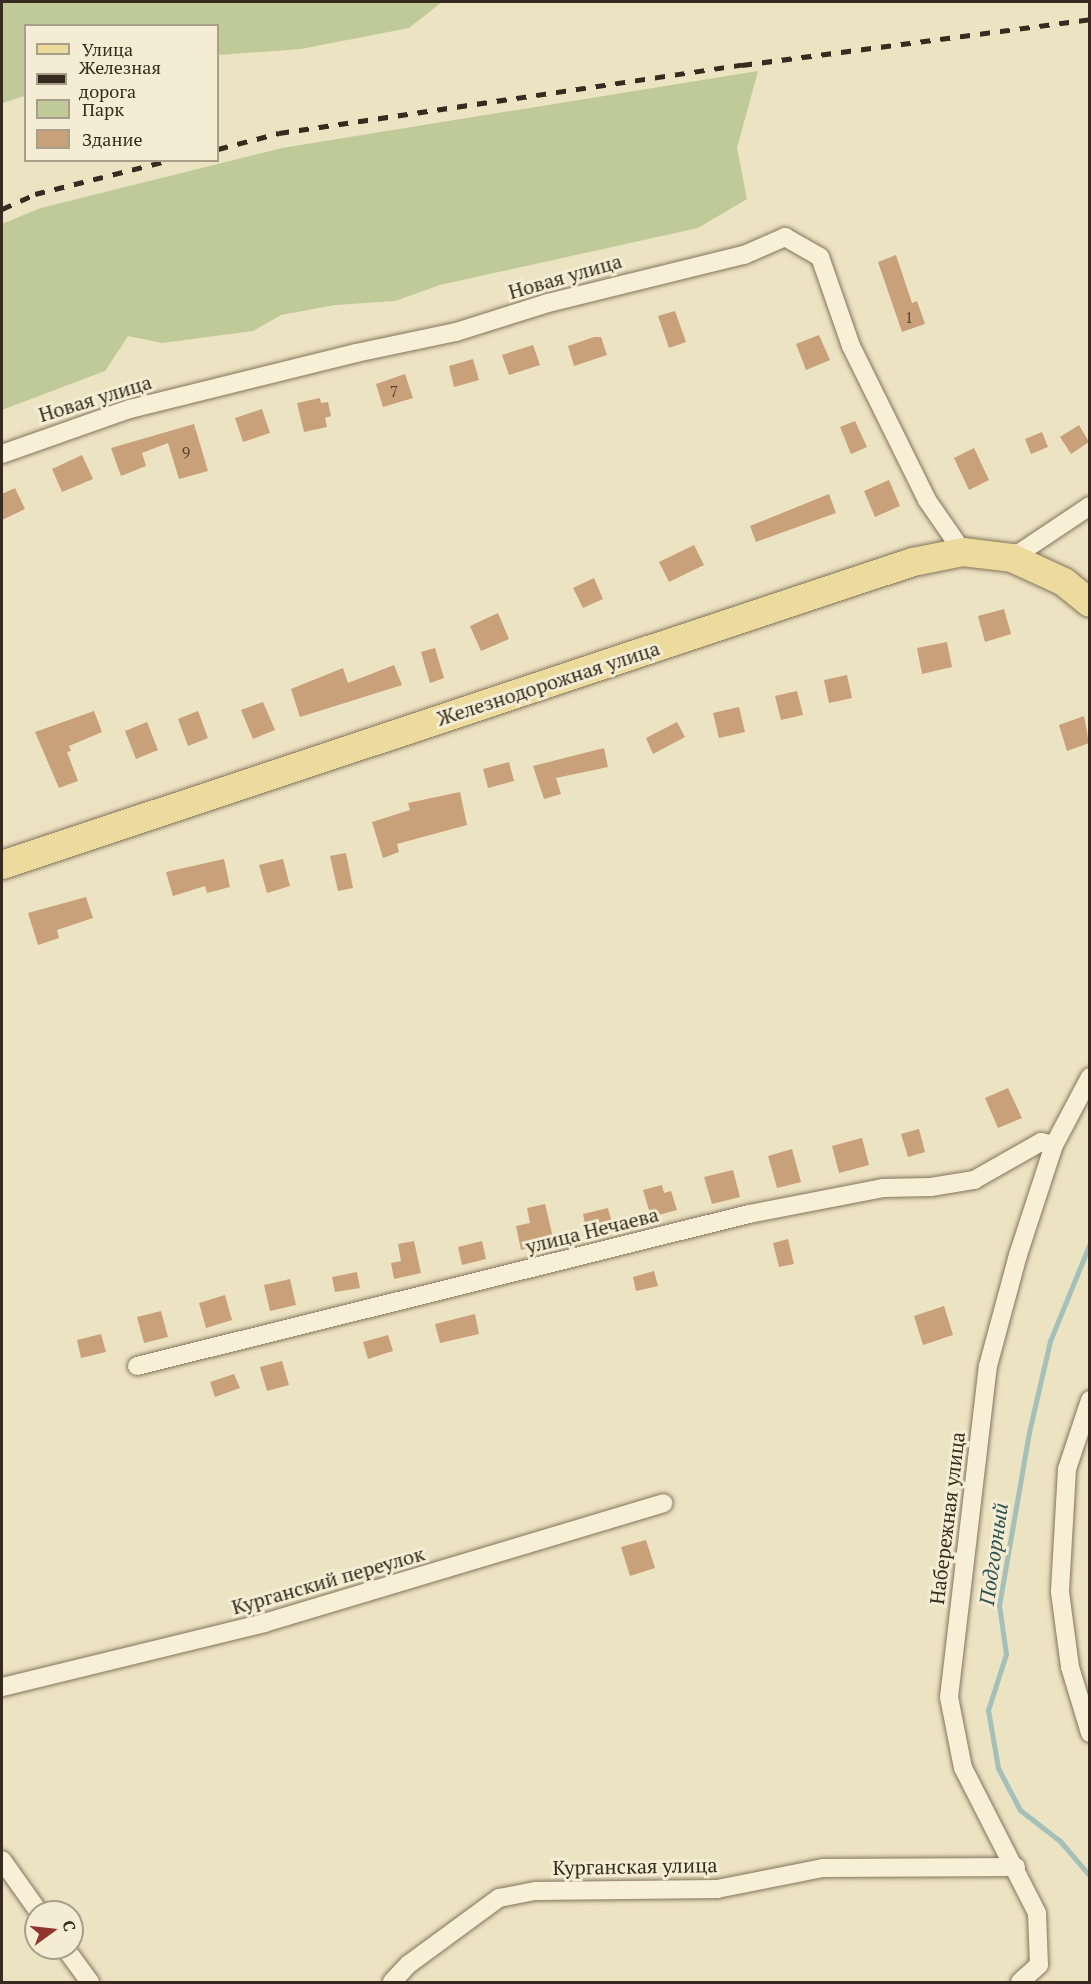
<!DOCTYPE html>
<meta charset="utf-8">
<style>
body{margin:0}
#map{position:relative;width:1091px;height:1984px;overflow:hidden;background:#ece3c3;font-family:"PT Serif",serif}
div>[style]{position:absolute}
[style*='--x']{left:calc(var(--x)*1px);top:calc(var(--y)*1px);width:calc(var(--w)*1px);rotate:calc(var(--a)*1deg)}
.green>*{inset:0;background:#c0c998}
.stream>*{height:5px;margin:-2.5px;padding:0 2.5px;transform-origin:2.5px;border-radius:2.5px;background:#a5bfb9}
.building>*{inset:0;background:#c8a17b}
.roads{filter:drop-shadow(0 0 2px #85745b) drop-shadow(0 0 2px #85745b)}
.minor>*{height:18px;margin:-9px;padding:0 9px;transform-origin:9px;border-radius:9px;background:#f7f0d6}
.primary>*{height:28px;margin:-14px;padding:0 14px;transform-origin:14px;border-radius:14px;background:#edda9d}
.rail>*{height:4.5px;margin-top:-2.25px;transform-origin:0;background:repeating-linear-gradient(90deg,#362b1e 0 10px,transparent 0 20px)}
span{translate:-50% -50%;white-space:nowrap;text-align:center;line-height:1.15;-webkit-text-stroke:6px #f4ecd3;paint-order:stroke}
.number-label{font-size:16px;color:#5a4835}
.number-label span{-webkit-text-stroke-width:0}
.street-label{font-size:20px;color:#362b1e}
.water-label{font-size:21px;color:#2e5555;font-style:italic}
.frame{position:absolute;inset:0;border:3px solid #362b1e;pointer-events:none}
.legend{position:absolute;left:24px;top:24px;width:195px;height:138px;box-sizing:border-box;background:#f4ecd3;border:2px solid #a89f8b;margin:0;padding:8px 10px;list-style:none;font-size:18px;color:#362b1e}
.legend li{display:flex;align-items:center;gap:12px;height:30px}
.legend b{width:30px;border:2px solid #a89f8b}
.north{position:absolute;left:24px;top:1900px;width:60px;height:60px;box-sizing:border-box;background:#f4ecd3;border:2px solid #a89f8b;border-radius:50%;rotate:75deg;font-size:16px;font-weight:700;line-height:24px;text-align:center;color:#362b1e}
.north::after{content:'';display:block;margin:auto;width:21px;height:27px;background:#91342e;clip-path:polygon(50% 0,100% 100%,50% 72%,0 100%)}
</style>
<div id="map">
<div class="green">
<i style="clip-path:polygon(2px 2px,442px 2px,409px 28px,301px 49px,218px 55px,218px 26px,26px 26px,25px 96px,2px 103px)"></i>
<i style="clip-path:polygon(758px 71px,737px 148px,747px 199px,698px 228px,440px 285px,395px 301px,335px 305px,281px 315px,253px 331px,162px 343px,128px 336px,105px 371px,2px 410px,2px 224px,41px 208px,282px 148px)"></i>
</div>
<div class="stream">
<i style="--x:1090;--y:1243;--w:106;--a:112.2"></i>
<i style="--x:1050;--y:1341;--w:93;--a:103"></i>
<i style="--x:1029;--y:1432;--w:176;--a:99.8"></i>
<i style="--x:999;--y:1605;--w:49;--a:81.9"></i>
<i style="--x:1006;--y:1654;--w:59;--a:107.8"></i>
<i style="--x:988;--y:1710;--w:59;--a:80.2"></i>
<i style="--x:998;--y:1768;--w:47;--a:62.4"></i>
<i style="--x:1020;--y:1810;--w:51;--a:37.8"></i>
<i style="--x:1060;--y:1841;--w:46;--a:49.4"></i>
</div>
<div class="building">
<i style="clip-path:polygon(896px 255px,912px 303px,917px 301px,925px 324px,902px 332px,878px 262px)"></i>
<i style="clip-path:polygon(675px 311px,686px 342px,669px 348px,658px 316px)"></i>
<i style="clip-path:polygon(819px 335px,830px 360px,806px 370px,796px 344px)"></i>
<i style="clip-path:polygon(594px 337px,601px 337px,607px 355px,574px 366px,568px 346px)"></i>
<i style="clip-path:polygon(533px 345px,540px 365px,509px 375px,502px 355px)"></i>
<i style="clip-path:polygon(473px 359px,479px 380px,454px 387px,449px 366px)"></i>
<i style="clip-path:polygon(405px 374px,413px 398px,383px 407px,376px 384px)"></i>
<i style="clip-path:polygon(320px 398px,321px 403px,328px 402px,331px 416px,325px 418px,327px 427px,304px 432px,297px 403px)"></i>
<i style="clip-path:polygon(262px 409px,270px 433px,243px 442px,235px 418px)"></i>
<i style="clip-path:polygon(855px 421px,867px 447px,851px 454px,840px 427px)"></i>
<i style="clip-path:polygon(194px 424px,208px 471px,179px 479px,168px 443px,142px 453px,146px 466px,121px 476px,111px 448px)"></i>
<i style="clip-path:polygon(1079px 425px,1089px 442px,1071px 454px,1060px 437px)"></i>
<i style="clip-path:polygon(1042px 432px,1048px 447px,1031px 454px,1025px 439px)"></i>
<i style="clip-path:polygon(974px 448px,989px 480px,969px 490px,954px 458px)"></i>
<i style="clip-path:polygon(82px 455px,93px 479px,62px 492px,52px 469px)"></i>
<i style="clip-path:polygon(889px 480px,900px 506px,875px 517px,864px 491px)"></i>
<i style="clip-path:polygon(15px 488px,25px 509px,2px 520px,2px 494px)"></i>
<i style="clip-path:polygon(829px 494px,836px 513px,756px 542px,750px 526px)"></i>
<i style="clip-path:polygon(694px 545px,704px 565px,669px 582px,659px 562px)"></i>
<i style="clip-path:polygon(594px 578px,603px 599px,583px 608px,573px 588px)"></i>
<i style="clip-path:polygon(1004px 609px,1011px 634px,985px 642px,978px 616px)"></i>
<i style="clip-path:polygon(498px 613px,509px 639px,481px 651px,470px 626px)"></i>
<i style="clip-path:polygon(947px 642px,952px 667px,922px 674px,917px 648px)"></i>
<i style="clip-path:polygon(435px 648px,444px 678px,430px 683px,421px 652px)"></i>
<i style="clip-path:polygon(394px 665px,402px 685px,300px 717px,291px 689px,343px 668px,348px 683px)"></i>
<i style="clip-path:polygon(847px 675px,852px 698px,829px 703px,824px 680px)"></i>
<i style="clip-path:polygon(797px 691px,803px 715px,781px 720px,775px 696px)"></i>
<i style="clip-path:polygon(263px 702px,275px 730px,253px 739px,241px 710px)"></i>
<i style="clip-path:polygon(739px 707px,745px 732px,719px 738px,713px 713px)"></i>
<i style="clip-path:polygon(94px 711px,102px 732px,69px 746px,71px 751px,67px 752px,78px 781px,59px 788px,35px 732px)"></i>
<i style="clip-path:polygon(198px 711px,208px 738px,188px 746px,178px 719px)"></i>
<i style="clip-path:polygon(1084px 716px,1089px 743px,1067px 751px,1059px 725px)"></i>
<i style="clip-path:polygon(147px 722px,158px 750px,136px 759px,125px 731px)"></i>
<i style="clip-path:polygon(677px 722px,685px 737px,653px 754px,646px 738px)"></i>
<i style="clip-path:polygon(604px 748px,608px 767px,556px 778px,561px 794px,544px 799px,533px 766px)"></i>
<i style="clip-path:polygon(509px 762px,514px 781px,488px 788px,483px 769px)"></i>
<i style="clip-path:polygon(460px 792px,467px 825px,397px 844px,399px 852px,383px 858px,372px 822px,410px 810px,408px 803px)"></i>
<i style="clip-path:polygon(346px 853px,353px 888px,338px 891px,330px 856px)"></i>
<i style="clip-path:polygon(224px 859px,230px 887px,207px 893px,205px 886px,173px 896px,166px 872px)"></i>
<i style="clip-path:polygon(283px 859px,290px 886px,267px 893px,259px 865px)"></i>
<i style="clip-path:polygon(86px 897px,93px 918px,57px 930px,59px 938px,38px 945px,28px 913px)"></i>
<i style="clip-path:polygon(1008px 1088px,1022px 1118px,998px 1128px,985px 1098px)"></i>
<i style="clip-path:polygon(919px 1129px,925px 1152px,908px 1157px,901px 1134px)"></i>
<i style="clip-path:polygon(862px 1138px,869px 1165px,839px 1173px,832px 1146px)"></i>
<i style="clip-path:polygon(792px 1149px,801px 1182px,777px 1188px,768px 1156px)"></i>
<i style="clip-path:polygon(733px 1170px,740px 1197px,712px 1204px,704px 1177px)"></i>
<i style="clip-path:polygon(662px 1185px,664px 1193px,671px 1191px,677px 1210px,651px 1217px,643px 1190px)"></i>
<i style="clip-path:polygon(545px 1204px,554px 1242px,521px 1250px,516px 1226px,530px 1223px,527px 1208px)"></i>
<i style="clip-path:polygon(608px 1208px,613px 1227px,587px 1233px,583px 1214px)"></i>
<i style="clip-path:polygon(788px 1239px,794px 1264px,779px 1267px,773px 1243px)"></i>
<i style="clip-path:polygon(414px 1241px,421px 1273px,394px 1279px,391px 1263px,401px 1261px,398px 1244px)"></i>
<i style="clip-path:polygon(482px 1241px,486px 1259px,462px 1265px,458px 1247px)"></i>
<i style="clip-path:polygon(654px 1271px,658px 1286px,636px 1291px,633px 1277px)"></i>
<i style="clip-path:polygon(357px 1272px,360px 1288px,335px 1292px,332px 1277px)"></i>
<i style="clip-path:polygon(290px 1279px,296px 1305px,270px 1311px,264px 1285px)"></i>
<i style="clip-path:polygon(225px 1295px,232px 1320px,206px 1328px,199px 1303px)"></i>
<i style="clip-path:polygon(944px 1306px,953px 1335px,923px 1345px,914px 1316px)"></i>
<i style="clip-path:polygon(161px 1311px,168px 1337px,144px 1343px,137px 1317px)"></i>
<i style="clip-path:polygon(475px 1314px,479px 1334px,440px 1343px,435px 1324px)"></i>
<i style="clip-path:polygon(101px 1334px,106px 1352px,81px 1358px,77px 1340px)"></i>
<i style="clip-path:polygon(388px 1335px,393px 1351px,368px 1359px,363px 1342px)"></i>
<i style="clip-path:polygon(282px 1361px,289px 1385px,267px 1391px,260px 1367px)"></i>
<i style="clip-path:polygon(234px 1374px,240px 1388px,215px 1397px,210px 1382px)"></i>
<i style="clip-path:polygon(646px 1540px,655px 1568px,630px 1576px,621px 1547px)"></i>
</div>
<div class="roads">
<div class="minor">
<i style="--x:2;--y:454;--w:136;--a:-19.4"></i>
<i style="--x:130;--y:409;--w:233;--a:-13.9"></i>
<i style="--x:356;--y:353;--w:102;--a:-11.9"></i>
<i style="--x:456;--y:332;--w:96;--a:-17.5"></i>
<i style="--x:548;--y:303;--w:202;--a:-13.8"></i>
<i style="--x:744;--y:255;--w:45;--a:-23.7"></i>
<i style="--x:785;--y:237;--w:40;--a:29.7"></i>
<i style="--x:820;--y:257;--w:94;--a:70.8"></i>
<i style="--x:851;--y:346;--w:172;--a:63.7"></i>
<i style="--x:927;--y:500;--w:63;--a:55.3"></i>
<i style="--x:1012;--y:558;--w:94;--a:-33.7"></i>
<i style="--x:137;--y:1366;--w:631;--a:-13.95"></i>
<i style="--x:749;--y:1214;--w:136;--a:-11"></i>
<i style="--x:883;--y:1188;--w:48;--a:-1.2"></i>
<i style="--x:931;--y:1187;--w:44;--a:-9.2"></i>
<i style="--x:974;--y:1180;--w:77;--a:-29.6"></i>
<i style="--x:1041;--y:1142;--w:13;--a:13"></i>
<i style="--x:1090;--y:1400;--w:73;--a:108.4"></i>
<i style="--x:1067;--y:1469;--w:123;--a:93.3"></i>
<i style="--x:1060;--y:1592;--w:76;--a:82.4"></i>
<i style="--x:1070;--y:1667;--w:69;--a:73.1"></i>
<i style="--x:2;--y:1687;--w:270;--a:-13.7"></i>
<i style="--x:264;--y:1623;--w:417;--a:-16.7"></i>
<i style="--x:2;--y:1860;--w:64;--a:54.6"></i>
<i style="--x:65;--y:1948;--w:42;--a:53.7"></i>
<i style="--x:392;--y:1982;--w:25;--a:-47"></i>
<i style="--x:409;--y:1964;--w:112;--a:-36.3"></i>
<i style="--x:499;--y:1898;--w:38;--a:-11"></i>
<i style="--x:536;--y:1891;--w:181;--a:-0.6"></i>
<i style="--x:717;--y:1889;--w:108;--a:-11.2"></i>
<i style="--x:823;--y:1868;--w:193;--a:-0.3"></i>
<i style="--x:1020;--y:1982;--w:25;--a:-42"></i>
<i style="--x:1039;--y:1965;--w:52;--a:-92.2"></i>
<i style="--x:1037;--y:1913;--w:163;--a:-117"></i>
<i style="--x:963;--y:1768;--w:72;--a:-101.2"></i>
<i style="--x:949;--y:1697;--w:333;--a:-83.3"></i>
<i style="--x:988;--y:1366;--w:115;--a:-74.9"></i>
<i style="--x:1018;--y:1255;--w:116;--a:-71.9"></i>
<i style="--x:1054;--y:1145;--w:77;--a:-62.1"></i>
</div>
<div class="primary">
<i style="--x:2;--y:865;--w:960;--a:-18.4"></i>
<i style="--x:913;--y:562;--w:51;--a:-11.3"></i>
<i style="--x:963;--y:552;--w:49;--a:7"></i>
<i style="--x:1012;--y:558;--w:57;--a:24.8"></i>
<i style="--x:1064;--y:582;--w:33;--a:39"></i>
</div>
</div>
<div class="rail">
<i style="--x:218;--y:149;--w:63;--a:-14.7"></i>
<i style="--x:279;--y:133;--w:468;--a:-8.4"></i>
<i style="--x:742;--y:65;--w:351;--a:-7.5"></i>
<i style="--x:2;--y:209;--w:36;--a:-24"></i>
<i style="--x:35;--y:194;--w:139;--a:-14.1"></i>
</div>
<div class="number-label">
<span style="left:909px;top:317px">1</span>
<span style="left:394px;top:391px">7</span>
<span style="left:186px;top:452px">9</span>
</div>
<div class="street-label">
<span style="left:565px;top:276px;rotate:-16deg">Новая улица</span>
<span style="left:95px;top:398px;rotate:-17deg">Новая улица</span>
<span style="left:548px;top:683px;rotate:-18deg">Железнодорожная улица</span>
<span style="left:592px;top:1230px;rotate:-14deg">улица Нечаева</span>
<span style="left:947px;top:1518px;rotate:-83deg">Набережная улица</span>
<span style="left:328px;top:1580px;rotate:-16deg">Курганский переулок</span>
<span style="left:635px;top:1866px;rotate:-1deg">Курганская улица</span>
</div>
<div class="water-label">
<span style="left:993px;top:1554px;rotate:-82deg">Подгорный</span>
</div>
<div class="frame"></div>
<ul class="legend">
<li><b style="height:8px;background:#edda9d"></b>Улица</li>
<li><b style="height:8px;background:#362b1e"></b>Железная дорога</li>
<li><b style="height:16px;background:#c0c998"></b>Парк</li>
<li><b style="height:16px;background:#c8a17b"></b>Здание</li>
</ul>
<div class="north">С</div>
</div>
